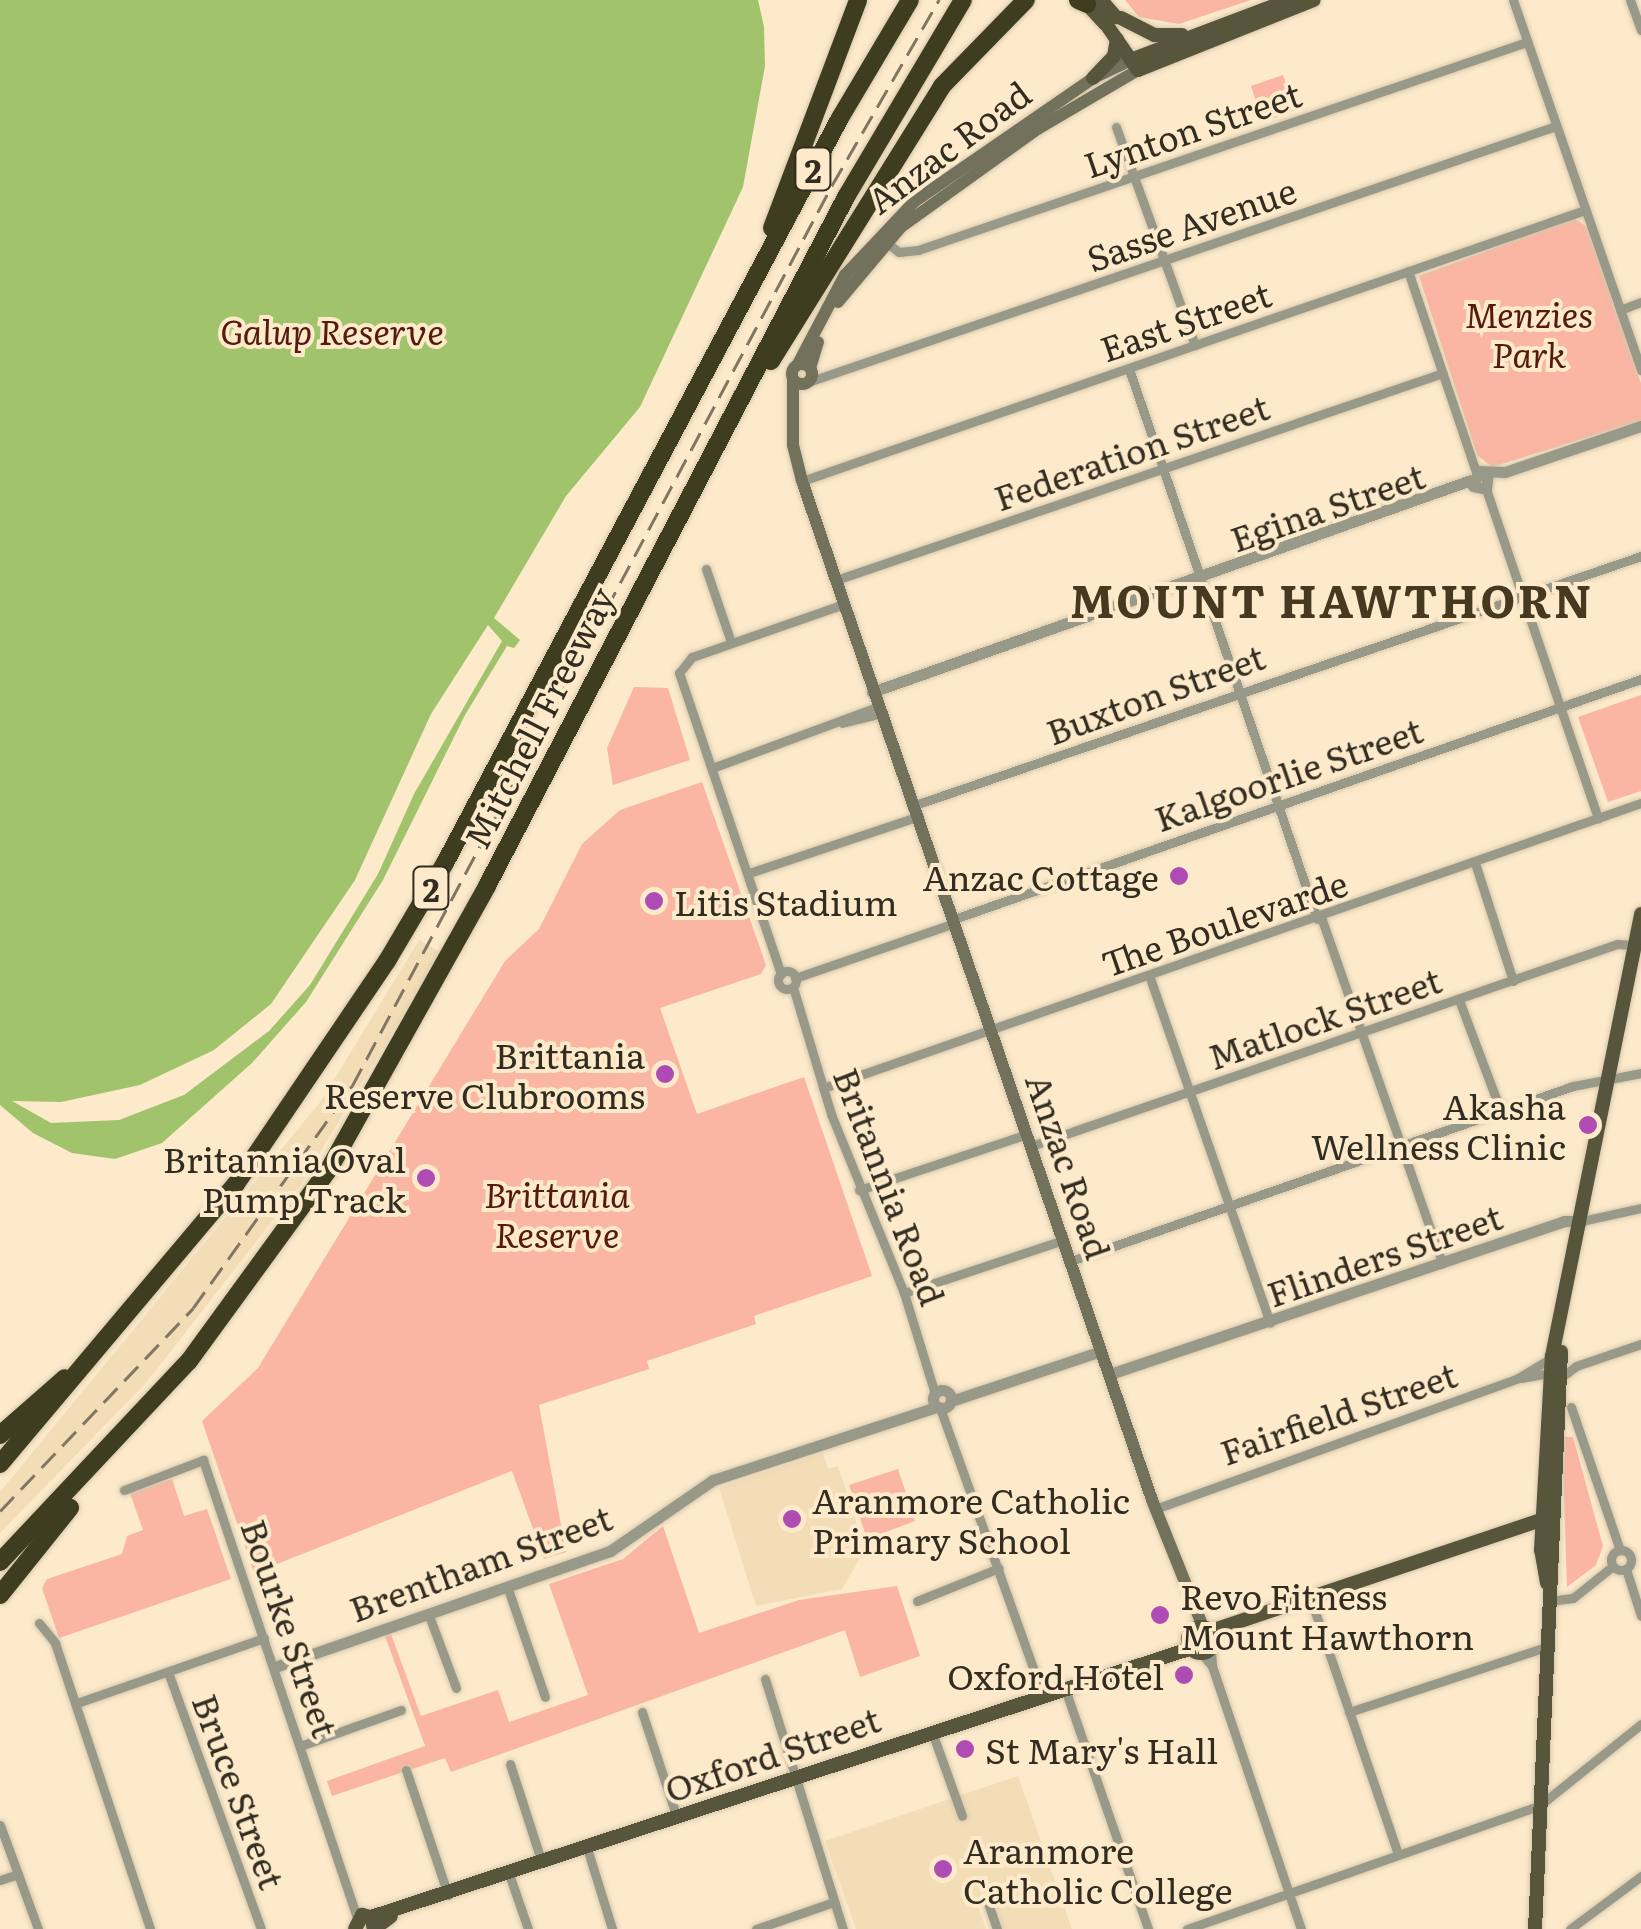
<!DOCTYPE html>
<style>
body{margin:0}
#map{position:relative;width:1641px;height:1929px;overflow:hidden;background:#fceacb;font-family:Literata,serif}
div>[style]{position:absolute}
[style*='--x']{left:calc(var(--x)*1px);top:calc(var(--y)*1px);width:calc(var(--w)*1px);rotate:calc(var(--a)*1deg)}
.built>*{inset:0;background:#f3ddb7}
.green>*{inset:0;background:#fab5a3}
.water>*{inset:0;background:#a0c36c}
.roads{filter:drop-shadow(0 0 2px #d8c8ac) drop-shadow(0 0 2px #d8c8ac)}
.minor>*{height:9px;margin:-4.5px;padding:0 4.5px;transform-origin:4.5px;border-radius:4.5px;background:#99998a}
.minor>.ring{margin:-4.5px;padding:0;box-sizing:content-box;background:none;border:9px solid #99998a;border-radius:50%}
.tertiary>*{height:11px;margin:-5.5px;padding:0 5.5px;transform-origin:5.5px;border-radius:5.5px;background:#99998a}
.tertiary>.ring{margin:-5.5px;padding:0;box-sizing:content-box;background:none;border:11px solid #99998a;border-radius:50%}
.secondary>*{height:12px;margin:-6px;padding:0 6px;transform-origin:6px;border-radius:6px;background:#72715c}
.secondary>.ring{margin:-6px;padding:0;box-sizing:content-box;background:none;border:12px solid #72715c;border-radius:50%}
.primary>*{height:14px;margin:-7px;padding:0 7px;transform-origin:7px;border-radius:7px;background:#57553c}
.primary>.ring{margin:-7px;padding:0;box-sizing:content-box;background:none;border:14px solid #57553c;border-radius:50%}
.motorway>*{height:18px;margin:-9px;padding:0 9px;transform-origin:9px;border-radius:9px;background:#3f3d20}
.rail>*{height:2.5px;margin-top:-1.25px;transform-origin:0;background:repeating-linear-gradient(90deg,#817662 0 20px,transparent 0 30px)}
.dots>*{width:28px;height:28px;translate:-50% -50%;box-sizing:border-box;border:5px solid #fceacb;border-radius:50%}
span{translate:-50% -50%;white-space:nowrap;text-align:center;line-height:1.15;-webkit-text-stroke:8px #fceacb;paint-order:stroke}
.shield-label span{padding:2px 8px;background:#fceacb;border:2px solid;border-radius:8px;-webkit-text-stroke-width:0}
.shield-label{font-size:32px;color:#332c20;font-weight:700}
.street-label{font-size:35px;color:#332c20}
.park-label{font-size:35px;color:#561b0c;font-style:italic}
.poi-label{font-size:35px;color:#332c20}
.right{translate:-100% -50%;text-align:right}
.left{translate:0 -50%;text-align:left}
.district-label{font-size:45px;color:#47391f;font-weight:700;letter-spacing:2.5px}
</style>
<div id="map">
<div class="built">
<i style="clip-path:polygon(419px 940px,440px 952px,302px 1183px,146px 1383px,0 1533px,0 1492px,321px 1101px)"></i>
<i style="clip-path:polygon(823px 1453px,828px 1469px,838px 1466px,865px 1549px,842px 1589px,756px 1606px,719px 1488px)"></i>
<i style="clip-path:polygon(1018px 1776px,1072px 1929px,1004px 1929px,992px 1898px,977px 1903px,986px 1929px,856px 1929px,825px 1841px)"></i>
</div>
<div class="green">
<i style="clip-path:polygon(1125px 0,1251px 0,1179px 24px,1139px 17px)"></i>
<i style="clip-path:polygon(1283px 75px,1295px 110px,1263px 122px,1251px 86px)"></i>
<i style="clip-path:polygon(1574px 218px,1587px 227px,1641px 383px,1641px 421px,1492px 467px,1477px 455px,1419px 276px)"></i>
<i style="clip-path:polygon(634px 687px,668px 688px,690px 760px,613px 785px,607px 748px)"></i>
<i style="clip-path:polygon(1641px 695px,1641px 791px,1608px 802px,1578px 717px)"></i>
<i style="clip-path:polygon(702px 782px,766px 965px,761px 974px,660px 1008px,697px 1114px,804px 1077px,872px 1276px,754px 1316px,756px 1324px,647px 1361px,649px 1369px,539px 1405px,566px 1552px,544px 1559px,512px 1471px,254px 1573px,202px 1421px,258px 1368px,505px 961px,539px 929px,582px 844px,620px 810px)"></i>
<i style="clip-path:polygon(1562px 1437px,1573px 1437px,1603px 1546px,1596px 1565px,1567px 1587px)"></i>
<i style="clip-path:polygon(898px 1469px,915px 1521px,867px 1539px,849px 1485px)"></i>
<i style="clip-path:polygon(172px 1479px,184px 1516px,207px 1509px,231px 1579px,59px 1638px,42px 1588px,47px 1579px,122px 1554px,127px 1536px,143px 1530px,130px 1493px)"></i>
<i style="clip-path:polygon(663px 1526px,699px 1633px,799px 1600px,897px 1586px,920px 1656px,860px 1677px,845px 1630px,451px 1772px,445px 1758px,332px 1796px,327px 1781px,425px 1746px,385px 1636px,391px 1634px,421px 1716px,498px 1690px,509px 1722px,588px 1695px,549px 1584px,623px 1559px)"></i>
</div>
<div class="water">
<i style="clip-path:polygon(evenodd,0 0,758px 0,764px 27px,765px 66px,743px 187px,640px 407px,566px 496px,494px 618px,520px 640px,514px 648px,507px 646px,465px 715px,383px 880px,306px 1002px,252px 1063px,162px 1143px,115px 1159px,72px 1153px,33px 1133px,0 1105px,0 0,488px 625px,502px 641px,414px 794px,378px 874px,310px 985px,269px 1031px,184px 1095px,119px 1120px,51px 1123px,12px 1101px,61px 1102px,140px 1085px,214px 1050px,271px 1004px,355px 880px,431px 714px,488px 625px)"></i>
</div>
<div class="roads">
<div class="minor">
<i style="--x:1513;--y:0;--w:392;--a:70.9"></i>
<i style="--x:1630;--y:0;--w:32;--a:70"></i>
<i style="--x:1116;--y:127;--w:232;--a:70.1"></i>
<i style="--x:883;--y:240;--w:20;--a:37"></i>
<i style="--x:899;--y:252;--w:19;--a:-6"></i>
<i style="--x:918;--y:250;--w:644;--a:-18.86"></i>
<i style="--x:1408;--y:271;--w:212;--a:71.3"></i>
<i style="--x:1620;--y:310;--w:22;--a:-21"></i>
<i style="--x:1129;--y:369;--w:581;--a:71.13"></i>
<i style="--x:808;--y:382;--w:791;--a:-18.89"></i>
<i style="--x:802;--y:481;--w:829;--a:-19.09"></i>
<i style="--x:1486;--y:489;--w:348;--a:71.2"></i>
<i style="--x:706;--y:569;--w:77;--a:71.1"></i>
<i style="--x:836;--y:580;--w:641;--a:-18.83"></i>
<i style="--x:842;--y:723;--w:38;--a:-14"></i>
<i style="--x:712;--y:768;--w:176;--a:-20.3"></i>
<i style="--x:915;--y:805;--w:768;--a:-18.93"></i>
<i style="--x:1475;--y:863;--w:124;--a:72.1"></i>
<i style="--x:749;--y:873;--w:179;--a:-18.5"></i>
<i style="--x:1321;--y:917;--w:367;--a:70.7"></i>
<i style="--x:954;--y:919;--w:728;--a:-19.26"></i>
<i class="ring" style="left:778px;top:971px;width:9px;height:9px"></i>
<i style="--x:781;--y:974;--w:318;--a:-108.7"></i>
<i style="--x:679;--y:673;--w:21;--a:-51"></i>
<i style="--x:692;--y:657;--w:161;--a:-19.2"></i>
<i style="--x:795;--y:978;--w:169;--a:-19"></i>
<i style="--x:1150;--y:978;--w:365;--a:70.8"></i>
<i style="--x:793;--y:987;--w:133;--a:73.3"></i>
<i style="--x:831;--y:1114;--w:193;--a:67.8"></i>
<i style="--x:904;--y:1293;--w:106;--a:72.9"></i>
<i style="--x:1459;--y:1000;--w:120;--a:69.4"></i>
<i style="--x:823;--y:1088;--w:866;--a:-19.21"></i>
<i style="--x:1031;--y:1146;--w:620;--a:-19.02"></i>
<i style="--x:1617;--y:944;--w:18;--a:3"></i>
<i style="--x:859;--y:1190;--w:177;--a:-18.4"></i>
<i style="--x:1582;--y:1221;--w:60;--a:-12.4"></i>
<i style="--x:1071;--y:1261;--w:532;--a:-19.22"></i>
<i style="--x:1573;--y:1086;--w:69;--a:-10.8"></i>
<i style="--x:904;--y:1293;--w:168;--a:-18.4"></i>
<i style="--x:1521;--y:1378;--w:34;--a:-10"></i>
<i style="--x:1559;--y:1379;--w:21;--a:-37"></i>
<i style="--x:1576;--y:1366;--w:69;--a:-18.7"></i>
<i style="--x:1571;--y:1407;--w:151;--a:71.1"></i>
<i style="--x:940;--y:1408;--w:303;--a:70.3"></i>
<i style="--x:124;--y:1490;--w:85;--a:-20.8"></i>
<i style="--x:203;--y:1460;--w:483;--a:71.4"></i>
<i style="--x:1155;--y:1509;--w:386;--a:-19.8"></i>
<i style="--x:1518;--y:1378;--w:37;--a:-31"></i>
<i class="ring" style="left:1611px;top:1550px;width:11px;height:11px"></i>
<i style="--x:1626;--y:1569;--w:49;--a:72.3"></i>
<i style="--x:507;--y:1586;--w:117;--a:71.1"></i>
<i style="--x:1311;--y:1600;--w:268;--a:71.1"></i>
<i style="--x:917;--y:1601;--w:88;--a:-21.9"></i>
<i style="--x:1549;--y:1601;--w:24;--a:-7"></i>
<i style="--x:1573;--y:1598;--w:51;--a:-38.7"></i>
<i style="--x:428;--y:1613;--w:80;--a:69.5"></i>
<i style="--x:39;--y:1623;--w:26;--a:51"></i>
<i style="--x:55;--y:1643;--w:301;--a:71.6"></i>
<i style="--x:1211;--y:1648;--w:18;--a:87"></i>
<i style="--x:1212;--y:1666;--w:278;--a:71.3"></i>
<i style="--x:1200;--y:1652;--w:18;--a:49"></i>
<i style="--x:168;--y:1672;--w:273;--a:70.1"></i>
<i style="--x:765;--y:1679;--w:262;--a:72.7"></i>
<i style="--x:1065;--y:1689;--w:254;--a:70.9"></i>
<i style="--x:77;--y:1703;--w:198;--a:-19.2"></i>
<i style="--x:642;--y:1712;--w:112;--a:71.7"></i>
<i style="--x:1349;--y:1712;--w:206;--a:-18.3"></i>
<i style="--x:932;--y:1732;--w:89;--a:70.3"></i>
<i style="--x:303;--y:1745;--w:104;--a:-19.7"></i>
<i style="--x:510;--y:1764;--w:104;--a:72.1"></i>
<i style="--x:406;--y:1770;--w:132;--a:71.4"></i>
<i style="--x:0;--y:1825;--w:111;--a:69.9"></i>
<i style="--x:587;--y:1848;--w:85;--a:72.8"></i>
<i style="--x:509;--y:1874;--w:58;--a:70.9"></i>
<i style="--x:0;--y:1880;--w:19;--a:-18"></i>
<i style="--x:988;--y:1903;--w:28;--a:71"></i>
<i style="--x:756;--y:1929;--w:83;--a:-19.1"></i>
<i style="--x:1187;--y:1929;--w:373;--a:-19.3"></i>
<i style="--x:1539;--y:1806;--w:131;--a:-38.8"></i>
<i style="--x:1570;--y:1929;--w:89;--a:-36.7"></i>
</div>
<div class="tertiary">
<i style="--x:1488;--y:473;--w:16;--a:97"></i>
<i style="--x:1486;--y:489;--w:13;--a:-167"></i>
<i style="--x:1473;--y:486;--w:16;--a:-68"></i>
<i style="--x:1479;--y:471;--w:26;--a:2"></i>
<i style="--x:1505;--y:472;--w:144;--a:-18.7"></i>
<i style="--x:872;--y:692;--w:635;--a:-19.49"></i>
<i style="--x:1110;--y:1374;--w:479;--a:-18.6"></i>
<i style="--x:1564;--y:1221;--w:18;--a:0"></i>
<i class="ring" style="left:933px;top:1390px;width:7px;height:7px"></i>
<i style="--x:951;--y:1401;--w:158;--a:-18.4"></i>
<i style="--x:275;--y:1667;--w:355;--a:-19.1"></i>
<i style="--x:610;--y:1551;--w:125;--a:-34.6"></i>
<i style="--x:713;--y:1480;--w:236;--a:-18.1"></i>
</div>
<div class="secondary">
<i style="--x:838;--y:302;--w:98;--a:-50"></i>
<i style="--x:901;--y:227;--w:170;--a:-35.7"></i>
<i style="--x:1039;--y:128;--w:115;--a:-30.4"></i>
<i class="ring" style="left:792px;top:364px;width:8px;height:8px"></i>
<i style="--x:798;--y:364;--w:101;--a:-62.2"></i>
<i style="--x:845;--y:275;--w:102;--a:-46.6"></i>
<i style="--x:915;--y:201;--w:216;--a:-34.6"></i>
<i style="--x:1093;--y:78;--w:44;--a:-25.4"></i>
<i style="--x:810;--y:368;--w:27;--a:-73"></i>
<i style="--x:793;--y:380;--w:65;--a:90"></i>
<i style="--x:793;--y:445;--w:37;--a:76"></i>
<i style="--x:802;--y:481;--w:1077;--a:71.04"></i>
<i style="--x:1152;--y:1500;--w:137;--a:68.1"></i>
</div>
<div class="primary">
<i style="--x:1083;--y:0;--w:33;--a:47"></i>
<i style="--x:1101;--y:0;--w:23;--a:49"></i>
<i style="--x:1121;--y:18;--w:38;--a:27"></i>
<i style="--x:1155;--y:35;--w:27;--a:0"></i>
<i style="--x:1108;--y:27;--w:52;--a:55.1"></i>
<i style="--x:1138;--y:70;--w:189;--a:-21.7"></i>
<i style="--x:1133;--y:59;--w:167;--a:-20.7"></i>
<i style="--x:1093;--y:78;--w:30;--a:-46"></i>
<i style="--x:1114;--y:56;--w:17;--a:-80"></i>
<i style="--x:1547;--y:1583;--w:34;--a:-100"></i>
<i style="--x:1541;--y:1550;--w:194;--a:-86.8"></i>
<i style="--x:1552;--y:1356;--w:451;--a:-78.6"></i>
<i class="ring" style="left:1188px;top:1627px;width:12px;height:12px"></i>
<i style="--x:1211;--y:1631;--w:354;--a:-18.6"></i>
<i style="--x:371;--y:1917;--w:864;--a:-18.14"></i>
<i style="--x:355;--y:1929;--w:16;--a:-63"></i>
<i style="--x:362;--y:1915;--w:9;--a:13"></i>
<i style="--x:371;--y:1917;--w:12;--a:76"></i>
<i style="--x:374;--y:1929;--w:21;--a:-37"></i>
<i style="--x:1535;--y:1929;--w:578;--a:-87.42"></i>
</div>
<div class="motorway">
<i style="--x:1078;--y:0;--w:10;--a:24"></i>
<i style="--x:772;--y:228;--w:244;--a:-69.3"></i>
<i style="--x:771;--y:361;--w:324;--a:-58.1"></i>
<i style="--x:942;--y:86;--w:120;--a:-45.7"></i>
<i style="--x:0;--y:1435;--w:86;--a:-41.2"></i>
<i style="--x:0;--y:1464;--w:366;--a:-49.9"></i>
<i style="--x:236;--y:1184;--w:269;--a:-55.9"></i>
<i style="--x:387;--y:961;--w:114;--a:-59.4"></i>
<i style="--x:445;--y:863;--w:843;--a:-62.07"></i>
<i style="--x:840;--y:118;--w:137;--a:-59.3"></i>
<i style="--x:0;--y:1562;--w:276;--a:-46.8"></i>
<i style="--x:189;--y:1361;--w:238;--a:-53.9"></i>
<i style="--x:329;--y:1169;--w:324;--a:-60.8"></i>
<i style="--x:487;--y:886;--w:777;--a:-62.48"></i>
<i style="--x:846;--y:197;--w:229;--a:-59.3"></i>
<i style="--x:0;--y:1595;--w:112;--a:-51.2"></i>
</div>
</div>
<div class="rail">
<i style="--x:0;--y:1511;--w:280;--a:-46.4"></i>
<i style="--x:193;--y:1308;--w:273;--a:-54.4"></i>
<i style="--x:352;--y:1086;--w:1021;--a:-61.95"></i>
<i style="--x:832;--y:185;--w:214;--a:-60"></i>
</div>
<div class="dots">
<i style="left:1179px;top:876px;background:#af4cb3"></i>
<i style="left:654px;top:901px;background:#af4cb3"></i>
<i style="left:665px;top:1074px;background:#af4cb3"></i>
<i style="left:1588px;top:1125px;background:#af4cb3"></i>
<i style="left:426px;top:1178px;background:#af4cb3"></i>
<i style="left:792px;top:1519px;background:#af4cb3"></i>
<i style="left:1160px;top:1615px;background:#af4cb3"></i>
<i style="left:1184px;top:1675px;background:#af4cb3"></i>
<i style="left:965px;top:1749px;background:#af4cb3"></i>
<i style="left:943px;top:1869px;background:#af4cb3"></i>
</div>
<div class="shield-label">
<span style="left:813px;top:169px">2</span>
<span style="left:431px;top:888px">2</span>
</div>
<div class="street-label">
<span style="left:1192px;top:128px;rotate:-19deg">Lynton Street</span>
<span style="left:948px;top:146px;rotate:-37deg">Anzac Road</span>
<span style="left:1191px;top:223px;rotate:-19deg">Sasse Avenue</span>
<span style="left:1185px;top:320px;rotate:-19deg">East Street</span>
<span style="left:1131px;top:451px;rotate:-19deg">Federation Street</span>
<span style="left:1327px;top:506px;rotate:-19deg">Egina Street</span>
<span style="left:1155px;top:693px;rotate:-20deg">Buxton Street</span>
<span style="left:538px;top:717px;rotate:-63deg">Mitchell Freeway</span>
<span style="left:1288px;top:773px;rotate:-19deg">Kalgoorlie Street</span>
<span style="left:1224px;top:922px;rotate:-19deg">The Boulevarde</span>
<span style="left:1324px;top:1017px;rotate:-19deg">Matlock Street</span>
<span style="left:1070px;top:1166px;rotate:71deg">Anzac Road</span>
<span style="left:891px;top:1186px;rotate:69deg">Britannia Road</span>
<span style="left:1384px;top:1254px;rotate:-19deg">Flinders Street</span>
<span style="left:1338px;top:1412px;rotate:-19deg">Fairfield Street</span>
<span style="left:480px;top:1562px;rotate:-20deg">Brentham Street</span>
<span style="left:291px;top:1628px;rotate:71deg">Bourke Street</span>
<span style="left:772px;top:1753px;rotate:-19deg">Oxford Street</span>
<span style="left:240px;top:1791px;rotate:70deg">Bruce Street</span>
</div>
<div class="park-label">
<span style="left:1529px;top:333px">Menzies<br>Park</span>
<span style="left:332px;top:330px">Galup Reserve</span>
<span style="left:557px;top:1213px">Brittania<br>Reserve</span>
</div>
<div class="poi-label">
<span class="right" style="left:1159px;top:876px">Anzac Cottage</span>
<span class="left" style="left:674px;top:901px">Litis Stadium</span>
<span class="right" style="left:645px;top:1074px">Brittania<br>Reserve Clubrooms</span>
<span class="right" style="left:1566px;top:1125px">Akasha<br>Wellness Clinic</span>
<span class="right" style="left:406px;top:1178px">Britannia Oval<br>Pump Track</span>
<span class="left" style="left:812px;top:1519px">Aranmore Catholic<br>Primary School</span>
<span class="left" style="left:1180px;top:1615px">Revo Fitness<br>Mount Hawthorn</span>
<span class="right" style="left:1164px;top:1675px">Oxford Hotel</span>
<span class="left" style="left:985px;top:1749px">St Mary's Hall</span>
<span class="left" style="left:963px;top:1869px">Aranmore<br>Catholic College</span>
</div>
<div class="district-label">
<span style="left:1332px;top:599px">MOUNT HAWTHORN</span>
</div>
</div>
